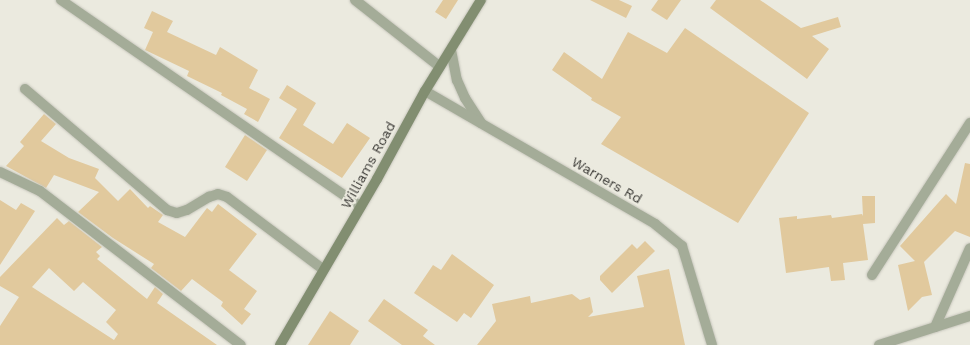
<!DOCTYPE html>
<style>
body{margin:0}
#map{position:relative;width:970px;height:345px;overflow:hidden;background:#ebeadf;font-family:"Work Sans",sans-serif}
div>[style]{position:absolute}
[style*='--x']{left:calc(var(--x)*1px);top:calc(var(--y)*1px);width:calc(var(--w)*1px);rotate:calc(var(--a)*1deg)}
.building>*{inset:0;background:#e1c99d}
.roads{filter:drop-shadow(0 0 1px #c8c7bd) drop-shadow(0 0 1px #c8c7bd)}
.street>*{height:10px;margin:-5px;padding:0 5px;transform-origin:5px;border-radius:5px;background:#a4ac98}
.secondary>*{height:10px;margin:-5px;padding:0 5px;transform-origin:5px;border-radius:5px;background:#828e71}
span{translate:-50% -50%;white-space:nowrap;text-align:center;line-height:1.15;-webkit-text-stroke:4px #ebeadf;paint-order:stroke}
.street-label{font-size:14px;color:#3b3a36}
</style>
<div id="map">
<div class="building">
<i style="clip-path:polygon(443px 0,458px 0,446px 19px,435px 12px)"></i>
<i style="clip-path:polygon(590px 0,619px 0,632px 6px,626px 18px)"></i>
<i style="clip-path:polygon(658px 0,681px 0,667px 20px,651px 10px)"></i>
<i style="clip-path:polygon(716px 0,760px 0,801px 28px,838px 17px,841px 27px,812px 36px,829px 49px,807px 79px,710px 8px)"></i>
<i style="clip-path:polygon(152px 11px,173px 21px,167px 32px,216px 55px,220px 47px,258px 70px,249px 88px,270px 99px,258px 122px,244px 114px,247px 109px,221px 95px,222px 93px,187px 76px,189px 71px,145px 50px,153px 32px,144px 28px)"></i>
<i style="clip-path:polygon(685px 28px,809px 113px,738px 223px,601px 144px,621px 117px,591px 100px,592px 98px,552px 70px,564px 52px,602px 79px,628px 32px,667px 53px)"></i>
<i style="clip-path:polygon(287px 85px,316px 103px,303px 125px,333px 144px,347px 123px,370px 138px,342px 178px,279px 138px,297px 109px,279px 98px)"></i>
<i style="clip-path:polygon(44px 114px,56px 124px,41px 141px,69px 158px,99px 169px,95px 178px,118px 201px,130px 189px,148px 208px,150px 206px,163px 215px,158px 222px,185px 237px,207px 208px,212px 212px,218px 204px,257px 234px,229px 270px,257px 291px,244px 309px,251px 314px,242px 325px,221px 306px,223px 302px,192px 279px,181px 291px,151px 268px,154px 264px,113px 238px,78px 212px,99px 192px,54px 175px,46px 188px,6px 166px,24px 146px,20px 142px)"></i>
<i style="clip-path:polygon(245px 135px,267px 150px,247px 181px,225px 167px)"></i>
<i style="clip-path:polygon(965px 163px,970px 164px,970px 237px,955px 231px,924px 262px,932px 295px,922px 297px,908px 311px,898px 265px,915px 261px,900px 246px,946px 194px,956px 204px)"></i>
<i style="clip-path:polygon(862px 196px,875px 196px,875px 223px,863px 224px,868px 260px,843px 263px,845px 280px,831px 281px,829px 267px,786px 273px,779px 218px,797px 216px,797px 219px,831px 215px,832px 218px,862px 214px,863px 216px)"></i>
<i style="clip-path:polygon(0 200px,16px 210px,21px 203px,35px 211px,0 265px)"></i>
<i style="clip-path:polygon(evenodd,57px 218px,64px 225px,69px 221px,102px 247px,96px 252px,100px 256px,97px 259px,147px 299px,155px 287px,163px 294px,157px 303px,217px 345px,0 345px,0 326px,19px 297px,0 286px,0 277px,57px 218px,49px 268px,74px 291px,83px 282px,116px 310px,106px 322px,118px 334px,114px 340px,32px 287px,49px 268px)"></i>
<i style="clip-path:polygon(645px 241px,655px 251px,612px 293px,600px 280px,600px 276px,632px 244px,637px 249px)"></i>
<i style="clip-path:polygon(452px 254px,494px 285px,471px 318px,464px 313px,457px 322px,414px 293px,433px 265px,441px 270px)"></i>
<i style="clip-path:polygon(669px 269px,685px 345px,477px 345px,496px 321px,492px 304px,530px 296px,531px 303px,572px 294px,580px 300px,590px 297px,593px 312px,588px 317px,644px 307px,637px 276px)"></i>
<i style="clip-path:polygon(384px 299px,428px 330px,423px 336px,435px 345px,402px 345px,368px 321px)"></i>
<i style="clip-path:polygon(330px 311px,359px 331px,350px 345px,308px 345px)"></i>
</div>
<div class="roads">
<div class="street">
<i style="--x:61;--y:0;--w:364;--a:34.6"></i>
<i style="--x:355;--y:0;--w:108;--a:38.2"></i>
<i style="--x:451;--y:50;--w:31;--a:79"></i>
<i style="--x:457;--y:80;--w:20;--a:66"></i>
<i style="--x:465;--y:98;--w:30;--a:57"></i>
<i style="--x:25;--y:89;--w:187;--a:40.4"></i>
<i style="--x:167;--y:210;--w:10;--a:17"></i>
<i style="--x:177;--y:213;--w:10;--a:-17"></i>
<i style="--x:187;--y:210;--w:26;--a:-31"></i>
<i style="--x:209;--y:197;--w:9;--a:-18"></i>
<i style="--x:218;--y:194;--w:9;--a:18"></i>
<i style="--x:227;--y:197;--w:121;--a:37"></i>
<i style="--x:425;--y:91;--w:266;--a:30"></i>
<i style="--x:655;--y:224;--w:35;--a:39"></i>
<i style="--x:682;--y:246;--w:103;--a:73.1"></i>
<i style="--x:0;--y:172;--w:44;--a:25.4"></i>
<i style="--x:40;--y:191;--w:253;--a:37.5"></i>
<i style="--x:872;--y:275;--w:181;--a:-57.2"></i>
<i style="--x:935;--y:327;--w:86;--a:-66.1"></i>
<i style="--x:879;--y:345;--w:96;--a:-17.7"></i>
</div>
<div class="secondary">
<i style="--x:280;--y:345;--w:192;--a:-59.7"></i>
<i style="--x:377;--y:179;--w:100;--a:-61.4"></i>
<i style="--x:425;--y:91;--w:107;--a:-58.4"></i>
</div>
</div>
<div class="street-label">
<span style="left:368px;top:165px;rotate:-61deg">Williams Road</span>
<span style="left:607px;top:180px;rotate:30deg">Warners Rd</span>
</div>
</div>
